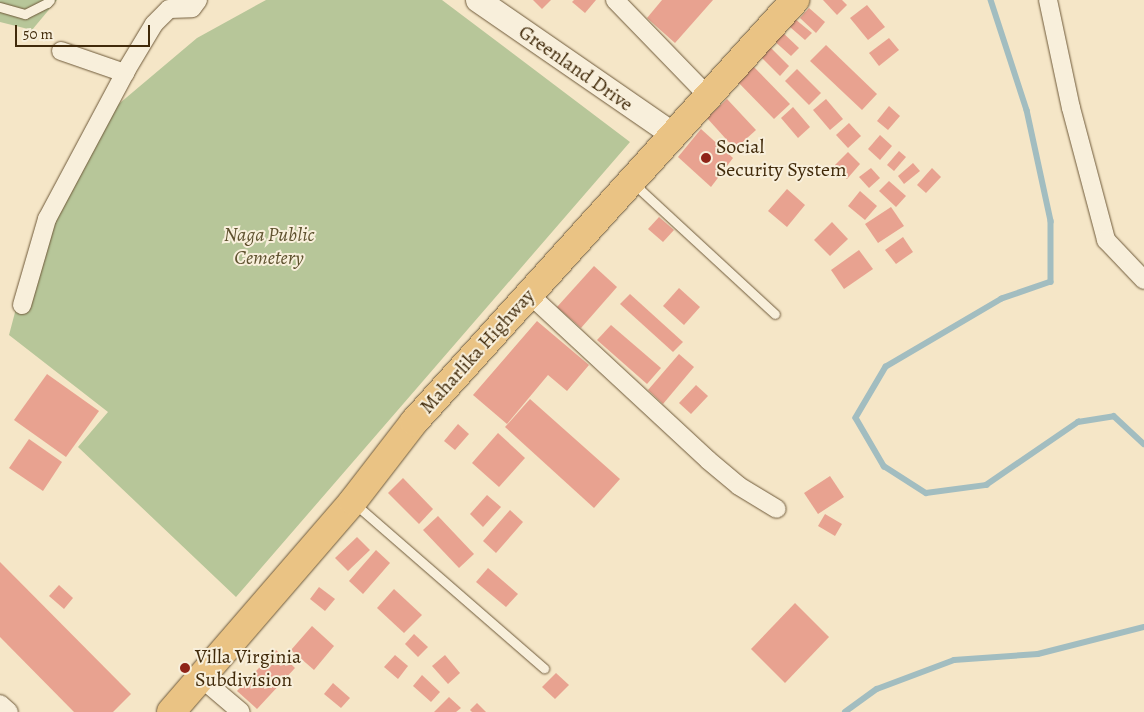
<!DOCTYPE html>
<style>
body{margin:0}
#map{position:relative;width:1144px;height:712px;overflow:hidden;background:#f5e6c7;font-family:Alegreya,serif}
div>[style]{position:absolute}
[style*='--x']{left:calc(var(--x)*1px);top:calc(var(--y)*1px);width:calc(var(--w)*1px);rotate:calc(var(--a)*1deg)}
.green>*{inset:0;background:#b7c699}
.stream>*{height:5.5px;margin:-2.75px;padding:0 2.75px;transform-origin:2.75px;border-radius:2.75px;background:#a2bdc0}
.building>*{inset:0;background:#e8a290}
.roads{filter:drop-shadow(0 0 1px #6e5939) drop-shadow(0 0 1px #6e5939)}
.lane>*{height:9px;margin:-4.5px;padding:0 4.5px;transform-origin:4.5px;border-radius:4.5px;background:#f8efdb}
.street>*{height:18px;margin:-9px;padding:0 9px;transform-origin:9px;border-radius:9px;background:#f8efdb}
.secondary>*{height:24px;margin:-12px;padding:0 12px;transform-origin:12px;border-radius:12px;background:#f8efdb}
.primary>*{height:28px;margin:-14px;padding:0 14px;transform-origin:14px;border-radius:14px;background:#eac384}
.dots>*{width:14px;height:14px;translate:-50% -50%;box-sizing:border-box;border:2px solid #f8efdb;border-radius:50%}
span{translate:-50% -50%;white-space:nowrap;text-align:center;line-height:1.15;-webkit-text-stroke:4px #f8efdb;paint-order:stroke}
.street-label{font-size:20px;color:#412a0a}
.poi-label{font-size:20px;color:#412a0a}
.left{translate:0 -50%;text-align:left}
.park-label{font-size:20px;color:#5e512e;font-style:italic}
.scale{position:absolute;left:15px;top:25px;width:135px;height:22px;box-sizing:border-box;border:2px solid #412a0a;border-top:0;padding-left:6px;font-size:15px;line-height:18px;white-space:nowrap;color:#412a0a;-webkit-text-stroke:4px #f8efdb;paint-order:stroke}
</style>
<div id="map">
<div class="green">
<i style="clip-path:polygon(0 0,57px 0,32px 30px,0 22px)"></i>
<i style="clip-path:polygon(266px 0,442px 0,630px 142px,236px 597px,78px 447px,108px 412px,9px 335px,36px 233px,114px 108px,197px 38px)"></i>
</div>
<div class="stream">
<i style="--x:991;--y:0;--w:116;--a:71.9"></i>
<i style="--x:1027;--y:110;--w:114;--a:77.8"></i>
<i style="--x:1051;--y:221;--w:61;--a:90"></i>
<i style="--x:1051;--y:282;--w:52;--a:160.9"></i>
<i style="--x:1002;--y:299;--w:134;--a:149.6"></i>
<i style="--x:886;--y:367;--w:59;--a:120.5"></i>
<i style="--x:856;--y:418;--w:56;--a:59.7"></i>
<i style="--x:884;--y:466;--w:50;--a:32.7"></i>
<i style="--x:926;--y:493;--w:61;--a:-7.6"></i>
<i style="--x:986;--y:485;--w:112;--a:-34.4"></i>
<i style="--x:1078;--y:422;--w:36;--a:-9"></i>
<i style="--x:1114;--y:416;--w:41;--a:43"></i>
<i style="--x:845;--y:712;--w:39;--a:-36"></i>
<i style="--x:877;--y:689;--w:82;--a:-20.6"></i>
<i style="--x:954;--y:660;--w:84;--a:-4.1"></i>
<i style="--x:1038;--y:654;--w:109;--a:-14.3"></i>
</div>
<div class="building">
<i style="clip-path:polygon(533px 0,551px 0,542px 9px)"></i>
<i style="clip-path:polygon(574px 0,596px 0,585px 13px,572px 2px)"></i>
<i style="clip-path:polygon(662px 0,713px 0,675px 43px,647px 18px)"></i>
<i style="clip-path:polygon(823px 0,842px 0,847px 5px,837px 15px)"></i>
<i style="clip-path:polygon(867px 5px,885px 27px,868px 40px,850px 18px)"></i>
<i style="clip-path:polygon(809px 8px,825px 22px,816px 33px,800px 18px)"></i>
<i style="clip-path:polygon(789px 14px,812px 33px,805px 40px,783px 21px)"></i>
<i style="clip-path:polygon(780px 30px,799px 48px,791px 56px,772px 39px)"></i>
<i style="clip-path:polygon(889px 38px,899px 50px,879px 66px,869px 53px)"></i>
<i style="clip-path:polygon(826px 45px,877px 94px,862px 110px,810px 61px)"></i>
<i style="clip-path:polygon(770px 47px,789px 66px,780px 76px,761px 57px)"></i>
<i style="clip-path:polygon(749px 62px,790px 104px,774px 119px,733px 77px)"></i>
<i style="clip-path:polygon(797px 69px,821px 93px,809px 105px,785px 81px)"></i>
<i style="clip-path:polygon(727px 99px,756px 130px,735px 149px,707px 118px)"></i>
<i style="clip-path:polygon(826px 99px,843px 119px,830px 130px,813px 110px)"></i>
<i style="clip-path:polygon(889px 106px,900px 116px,888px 130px,877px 121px)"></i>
<i style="clip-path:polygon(793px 107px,810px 127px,798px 138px,781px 118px)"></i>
<i style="clip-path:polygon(849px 123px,861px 136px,848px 148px,836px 135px)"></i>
<i style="clip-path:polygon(701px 129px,733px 158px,711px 187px,678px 157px)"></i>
<i style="clip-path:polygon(880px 135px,892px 146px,880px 160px,868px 149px)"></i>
<i style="clip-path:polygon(899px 151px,906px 157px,894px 171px,887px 165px)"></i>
<i style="clip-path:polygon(848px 152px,860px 164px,847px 179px,833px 167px)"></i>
<i style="clip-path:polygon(913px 163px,920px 171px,904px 184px,898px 176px)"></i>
<i style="clip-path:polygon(871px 168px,880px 178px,869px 188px,859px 177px)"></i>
<i style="clip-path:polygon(932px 168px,941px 177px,926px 193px,917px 185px)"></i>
<i style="clip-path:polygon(889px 181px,906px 196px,896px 207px,879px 191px)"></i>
<i style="clip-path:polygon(787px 189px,805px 205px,787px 227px,768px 211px)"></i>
<i style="clip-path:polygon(860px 191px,877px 206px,865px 220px,848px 206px)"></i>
<i style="clip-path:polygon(891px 207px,904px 226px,878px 243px,865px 224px)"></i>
<i style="clip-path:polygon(659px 217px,674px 230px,663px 242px,648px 229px)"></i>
<i style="clip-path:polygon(832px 222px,848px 239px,830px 256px,814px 240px)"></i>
<i style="clip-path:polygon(903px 237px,913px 252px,896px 264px,885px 250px)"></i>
<i style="clip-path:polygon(859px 250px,873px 269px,844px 289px,831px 270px)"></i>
<i style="clip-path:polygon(594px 266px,617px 287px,581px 328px,557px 307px)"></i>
<i style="clip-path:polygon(679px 288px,700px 307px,684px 325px,663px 306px)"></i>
<i style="clip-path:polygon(630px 294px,683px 342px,673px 352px,620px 304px)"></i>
<i style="clip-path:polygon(537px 321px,589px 365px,567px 391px,548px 375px,507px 424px,473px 395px)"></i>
<i style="clip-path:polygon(611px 325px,661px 368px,647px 384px,597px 340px)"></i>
<i style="clip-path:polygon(679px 354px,694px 367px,663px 404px,648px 390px)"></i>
<i style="clip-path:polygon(47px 374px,99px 411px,66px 457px,14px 420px)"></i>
<i style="clip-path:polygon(696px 385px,708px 396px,691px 414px,679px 403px)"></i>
<i style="clip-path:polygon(530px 399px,620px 479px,594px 508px,505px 427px)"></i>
<i style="clip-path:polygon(458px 424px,469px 434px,455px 450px,444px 441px)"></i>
<i style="clip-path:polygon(498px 433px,525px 458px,499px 487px,472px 463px)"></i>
<i style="clip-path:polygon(29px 439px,62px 462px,43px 491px,9px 468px)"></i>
<i style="clip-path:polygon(830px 476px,844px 497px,818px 514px,804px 493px)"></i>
<i style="clip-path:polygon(403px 478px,433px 509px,419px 524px,388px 493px)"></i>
<i style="clip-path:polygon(487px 495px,501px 507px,483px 527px,470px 514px)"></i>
<i style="clip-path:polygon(510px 510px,523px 522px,496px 553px,483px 541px)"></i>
<i style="clip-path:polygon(825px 514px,842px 524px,835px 536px,818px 526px)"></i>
<i style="clip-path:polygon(438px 516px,474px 554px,459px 568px,423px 530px)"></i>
<i style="clip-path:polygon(357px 537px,370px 550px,348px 571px,335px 558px)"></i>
<i style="clip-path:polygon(376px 550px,390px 563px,363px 594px,349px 581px)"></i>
<i style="clip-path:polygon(0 562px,131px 694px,113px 712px,74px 712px,0 637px)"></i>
<i style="clip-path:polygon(488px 568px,518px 594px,506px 607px,476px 582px)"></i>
<i style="clip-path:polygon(59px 585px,73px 598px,64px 609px,49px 596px)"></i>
<i style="clip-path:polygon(319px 587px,335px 599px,325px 611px,310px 599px)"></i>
<i style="clip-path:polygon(394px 589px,422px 615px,404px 633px,377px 608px)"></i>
<i style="clip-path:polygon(795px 603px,829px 637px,785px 683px,751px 649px)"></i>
<i style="clip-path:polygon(312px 626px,334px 646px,314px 670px,291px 650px)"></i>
<i style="clip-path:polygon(414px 634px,428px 647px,418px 657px,405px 644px)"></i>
<i style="clip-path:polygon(276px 650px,295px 668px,257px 709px,237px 691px)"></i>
<i style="clip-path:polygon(395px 655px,408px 666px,398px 679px,384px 667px)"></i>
<i style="clip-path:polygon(445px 655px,460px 673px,448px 684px,432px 666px)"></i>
<i style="clip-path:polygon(556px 673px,569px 685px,555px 699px,542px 687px)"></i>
<i style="clip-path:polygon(422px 675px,440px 692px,431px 702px,413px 686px)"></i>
<i style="clip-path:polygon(333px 683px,350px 698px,341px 708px,324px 694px)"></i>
<i style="clip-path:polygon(449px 697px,461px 708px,456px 712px,434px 712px)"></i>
<i style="clip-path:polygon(477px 703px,486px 712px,472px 712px,470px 710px)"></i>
</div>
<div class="roads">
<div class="lane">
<i style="--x:0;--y:7;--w:26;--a:16"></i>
<i style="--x:25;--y:14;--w:25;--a:-27"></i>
<i style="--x:47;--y:3;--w:4;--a:-45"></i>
<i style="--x:633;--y:183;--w:193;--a:42.7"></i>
<i style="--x:354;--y:503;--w:252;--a:41"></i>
</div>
<div class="street">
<i style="--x:615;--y:0;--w:134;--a:45.9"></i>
<i style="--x:1048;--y:0;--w:110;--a:78"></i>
<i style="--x:1071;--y:108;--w:137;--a:75.1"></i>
<i style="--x:1106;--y:240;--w:55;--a:46.5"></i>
<i style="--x:61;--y:51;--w:68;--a:19"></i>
<i style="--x:529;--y:294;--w:244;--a:42.8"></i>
<i style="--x:708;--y:460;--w:40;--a:40"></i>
<i style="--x:739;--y:486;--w:44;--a:31.2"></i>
<i style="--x:22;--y:305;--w:90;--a:-73.8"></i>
<i style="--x:47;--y:219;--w:170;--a:-61.9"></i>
<i style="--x:127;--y:69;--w:52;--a:-59"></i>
<i style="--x:154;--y:24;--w:21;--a:-45"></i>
<i style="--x:169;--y:9;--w:23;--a:-2"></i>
<i style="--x:192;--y:8;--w:10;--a:-53"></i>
<i style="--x:201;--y:678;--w:52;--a:40.4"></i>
<i style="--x:0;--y:704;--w:12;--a:42"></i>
</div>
<div class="secondary">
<i style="--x:478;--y:0;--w:238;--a:34.6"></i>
</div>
<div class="primary">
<i style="--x:171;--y:712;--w:279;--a:-49.2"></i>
<i style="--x:353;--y:501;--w:100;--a:-52.3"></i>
<i style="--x:414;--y:422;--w:569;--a:-47.92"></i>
</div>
</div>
<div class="dots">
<i style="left:706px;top:158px;background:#8f2418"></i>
<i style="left:185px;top:668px;background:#8f2418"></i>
</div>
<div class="street-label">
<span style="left:576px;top:68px;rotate:35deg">Greenland Drive</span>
<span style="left:477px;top:351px;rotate:-48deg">Maharlika Highway</span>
</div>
<div class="poi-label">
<span class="left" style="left:716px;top:158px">Social<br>Security System</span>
<span class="left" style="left:195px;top:668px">Villa Virginia<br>Subdivision</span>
</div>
<div class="park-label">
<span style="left:269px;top:246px">Naga Public<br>Cemetery</span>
</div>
<div class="scale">50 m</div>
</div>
